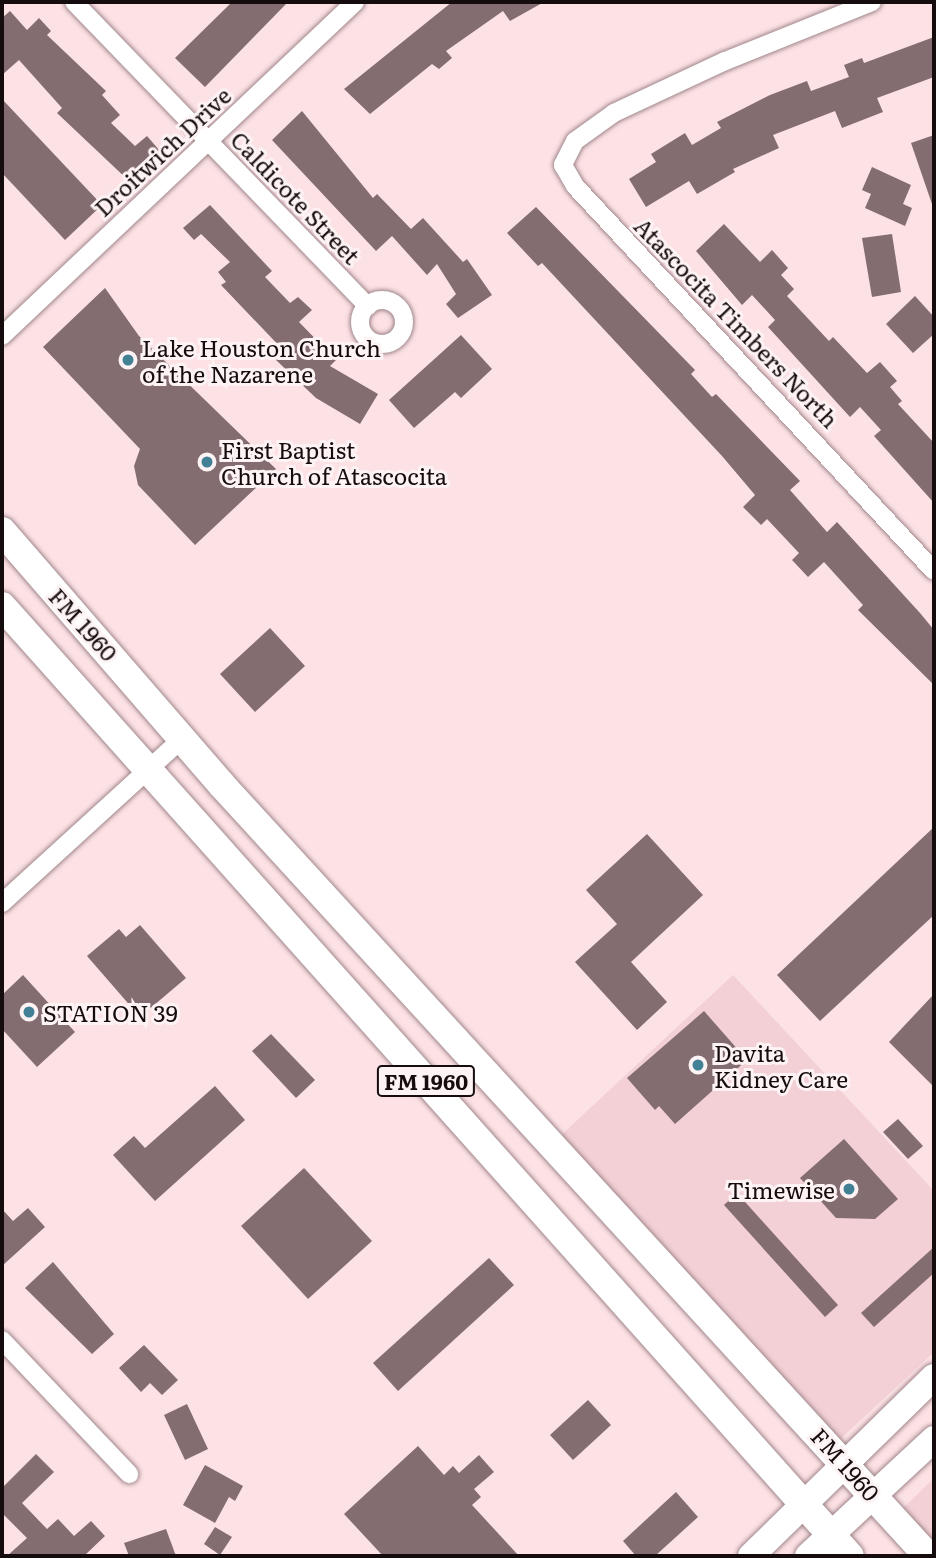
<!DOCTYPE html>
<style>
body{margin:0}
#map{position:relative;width:936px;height:1558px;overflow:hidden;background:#fce1e5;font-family:Literata,serif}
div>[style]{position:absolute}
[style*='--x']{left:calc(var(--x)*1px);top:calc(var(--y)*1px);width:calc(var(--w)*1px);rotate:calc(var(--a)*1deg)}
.built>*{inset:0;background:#f2d0d5}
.building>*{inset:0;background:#846d70}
.roads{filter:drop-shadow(0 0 2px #a0878b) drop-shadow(0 0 2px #a0878b)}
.street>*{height:18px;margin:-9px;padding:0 9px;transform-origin:9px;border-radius:9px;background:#fff}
.street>.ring{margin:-9px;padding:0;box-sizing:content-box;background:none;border:18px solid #fff;border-radius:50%}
.secondary>*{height:26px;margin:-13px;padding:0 13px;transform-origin:13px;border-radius:13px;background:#fff}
.primary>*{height:28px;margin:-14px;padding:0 14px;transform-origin:14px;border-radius:14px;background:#fff}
.dots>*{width:19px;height:19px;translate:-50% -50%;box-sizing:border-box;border:4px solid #fef3f4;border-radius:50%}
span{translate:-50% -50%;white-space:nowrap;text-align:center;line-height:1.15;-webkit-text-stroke:6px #fef3f4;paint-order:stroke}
.shield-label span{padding:2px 5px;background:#fef3f4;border:2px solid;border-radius:5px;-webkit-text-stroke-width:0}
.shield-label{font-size:21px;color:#150c0d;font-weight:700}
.street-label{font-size:23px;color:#150c0d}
.poi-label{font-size:23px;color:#150c0d}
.left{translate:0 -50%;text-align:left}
.right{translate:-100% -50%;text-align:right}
.frame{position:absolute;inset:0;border:4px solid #150c0d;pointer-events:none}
</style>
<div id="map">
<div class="built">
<i style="clip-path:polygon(733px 975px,934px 1191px,934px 1352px,822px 1456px,541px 1154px)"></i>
<i style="clip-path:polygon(934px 1478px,934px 1556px,889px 1522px)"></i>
</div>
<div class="building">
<i style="clip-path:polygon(232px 2px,288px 2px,205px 87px,175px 58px)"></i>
<i style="clip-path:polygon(452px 2px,544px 2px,510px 21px,503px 11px,446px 51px,452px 58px,439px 69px,432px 64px,370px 114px,344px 89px)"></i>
<i style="clip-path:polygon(10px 11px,27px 30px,39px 18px,51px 31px,47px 35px,106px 91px,102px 95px,120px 115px,111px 123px,135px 146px,147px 136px,160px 151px,129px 181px,57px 113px,62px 108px,19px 60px,2px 75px,2px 18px)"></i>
<i style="clip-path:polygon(934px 37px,934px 77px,877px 98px,883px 112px,842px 128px,835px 111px,773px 135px,779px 148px,733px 169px,735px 172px,697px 194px,689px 181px,646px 207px,629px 179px,656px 162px,651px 154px,685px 133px,692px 145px,721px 128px,717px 122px,770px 95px,807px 81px,811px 91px,849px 77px,844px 65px,862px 58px,864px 63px)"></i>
<i style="clip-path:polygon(2px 99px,102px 205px,65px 240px,2px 173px)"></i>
<i style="clip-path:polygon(302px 111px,373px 198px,377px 194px,411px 229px,423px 218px,463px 262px,467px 259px,492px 295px,458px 318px,446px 304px,456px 294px,437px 264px,427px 275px,392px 236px,376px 251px,272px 140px)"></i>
<i style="clip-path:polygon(934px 135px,934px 203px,932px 204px,911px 143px)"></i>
<i style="clip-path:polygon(872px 167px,911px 185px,903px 204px,912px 208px,905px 226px,865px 208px,871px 194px,862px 190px)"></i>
<i style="clip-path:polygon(210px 205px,272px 271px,265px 277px,290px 303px,298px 297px,312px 310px,299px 322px,336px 360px,330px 366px,378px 394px,360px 424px,316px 398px,276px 360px,285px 352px,221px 285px,226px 282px,218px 272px,230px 262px,201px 234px,194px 240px,183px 228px)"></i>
<i style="clip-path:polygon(536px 207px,695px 370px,691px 374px,712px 397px,716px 394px,800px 481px,790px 490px,827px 532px,837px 522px,920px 613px,934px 630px,934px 685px,858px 610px,863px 605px,824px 562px,808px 577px,792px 560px,799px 553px,767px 519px,761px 525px,743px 507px,755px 495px,722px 456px,542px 263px,538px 266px,507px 233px)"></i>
<i style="clip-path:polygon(724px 224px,760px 262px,772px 250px,788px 268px,781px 275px,794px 289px,787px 296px,829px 341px,833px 337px,867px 373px,880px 362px,897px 381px,890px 387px,902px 401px,898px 404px,934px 443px,934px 503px,874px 436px,881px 430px,860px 407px,850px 417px,768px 327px,775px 320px,752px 295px,742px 305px,696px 251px)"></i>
<i style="clip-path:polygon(892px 234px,901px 292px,872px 297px,862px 238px)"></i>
<i style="clip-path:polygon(105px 288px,139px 336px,276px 469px,195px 545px,138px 485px,134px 466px,140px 449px,43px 347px)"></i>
<i style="clip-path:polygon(915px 296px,934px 317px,934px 334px,913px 353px,886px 324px)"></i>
<i style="clip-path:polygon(461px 335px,492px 369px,461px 398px,455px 392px,414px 428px,389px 400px)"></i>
<i style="clip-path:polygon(270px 628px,305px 666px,255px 712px,220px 674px)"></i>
<i style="clip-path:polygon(934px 827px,934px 915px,820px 1021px,777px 975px)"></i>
<i style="clip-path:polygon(647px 834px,703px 895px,631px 962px,667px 1002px,637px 1030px,575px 962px,617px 924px,586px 890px)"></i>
<i style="clip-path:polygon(140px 925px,186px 978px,140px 1017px,87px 956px,119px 929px,126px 937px)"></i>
<i style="clip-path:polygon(23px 975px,75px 1032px,37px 1067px,2px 1029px,2px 995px)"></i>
<i style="clip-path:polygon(934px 994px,934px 1087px,889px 1042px)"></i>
<i style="clip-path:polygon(704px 1011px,747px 1060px,675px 1124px,659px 1106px,655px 1110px,627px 1078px)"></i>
<i style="clip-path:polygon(271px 1034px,315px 1080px,296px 1098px,252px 1051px)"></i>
<i style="clip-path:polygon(215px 1086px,245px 1120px,155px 1201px,113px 1155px,134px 1136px,145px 1148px)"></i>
<i style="clip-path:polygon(898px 1119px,923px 1146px,908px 1159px,883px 1132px)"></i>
<i style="clip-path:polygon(844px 1139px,898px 1199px,875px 1219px,836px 1218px,800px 1178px)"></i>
<i style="clip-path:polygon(304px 1168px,372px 1241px,308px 1299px,241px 1226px)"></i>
<i style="clip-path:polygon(737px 1193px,838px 1305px,825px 1317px,724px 1205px)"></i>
<i style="clip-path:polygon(28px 1208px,45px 1227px,2px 1266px,2px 1209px,13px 1221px)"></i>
<i style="clip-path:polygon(934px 1247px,934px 1273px,874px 1327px,861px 1313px)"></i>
<i style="clip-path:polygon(489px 1258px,514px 1285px,398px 1391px,373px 1363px)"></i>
<i style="clip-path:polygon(53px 1262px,114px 1334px,92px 1354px,25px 1288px)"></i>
<i style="clip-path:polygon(144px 1345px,178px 1380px,162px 1395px,150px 1383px,141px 1392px,119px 1368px)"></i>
<i style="clip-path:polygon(588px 1400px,611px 1425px,573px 1460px,550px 1435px)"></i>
<i style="clip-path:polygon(187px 1404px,208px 1449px,185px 1460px,164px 1415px)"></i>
<i style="clip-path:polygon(418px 1446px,444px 1475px,453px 1466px,459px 1473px,479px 1455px,494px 1472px,474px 1489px,481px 1497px,472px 1505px,519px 1556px,383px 1556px,344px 1514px)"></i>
<i style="clip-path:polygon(36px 1454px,54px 1472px,22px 1503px,47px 1529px,58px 1519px,74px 1536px,91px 1521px,105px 1536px,84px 1556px,7px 1556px,27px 1538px,2px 1513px,2px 1488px)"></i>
<i style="clip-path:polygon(205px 1465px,243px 1486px,235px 1501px,229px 1497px,215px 1523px,183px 1505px)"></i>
<i style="clip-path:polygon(676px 1492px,698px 1517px,655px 1556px,636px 1556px,623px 1541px)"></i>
<i style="clip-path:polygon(215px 1527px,232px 1537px,220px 1555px,204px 1544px)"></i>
<i style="clip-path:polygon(166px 1529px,176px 1556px,129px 1556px,124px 1543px)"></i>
</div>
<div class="roads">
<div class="street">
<i style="--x:74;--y:2;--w:423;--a:46"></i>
<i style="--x:872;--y:2;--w:158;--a:158.1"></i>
<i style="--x:725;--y:61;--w:123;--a:154.9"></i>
<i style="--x:614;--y:113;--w:48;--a:144.3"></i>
<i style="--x:575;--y:141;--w:27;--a:117"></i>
<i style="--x:563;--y:165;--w:24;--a:60"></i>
<i style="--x:575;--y:186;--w:526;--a:47"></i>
<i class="ring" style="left:360px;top:300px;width:26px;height:26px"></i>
<i style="--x:2;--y:336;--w:486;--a:-43.4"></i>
<i style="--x:2;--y:903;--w:245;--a:-42.4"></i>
<i style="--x:2;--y:1340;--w:185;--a:46.5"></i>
</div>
<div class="secondary">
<i style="--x:751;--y:1556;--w:256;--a:-44.4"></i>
<i style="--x:808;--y:1556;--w:172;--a:-42.9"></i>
</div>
<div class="primary">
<i style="--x:2;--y:531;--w:335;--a:49.1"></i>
<i style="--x:221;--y:784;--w:1047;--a:47.52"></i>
<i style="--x:2;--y:606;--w:1273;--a:48.25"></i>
</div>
</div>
<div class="dots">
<i style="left:128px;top:360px;background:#418095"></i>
<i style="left:207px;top:462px;background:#418095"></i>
<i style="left:29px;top:1012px;background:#418095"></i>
<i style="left:698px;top:1065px;background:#418095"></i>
<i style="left:849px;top:1189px;background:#418095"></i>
</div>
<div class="shield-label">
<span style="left:426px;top:1081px">FM 1960</span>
</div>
<div class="street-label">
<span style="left:162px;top:151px;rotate:-43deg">Droitwich Drive</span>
<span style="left:296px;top:197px;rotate:46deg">Caldicote Street</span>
<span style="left:737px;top:322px;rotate:46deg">Atascocita Timbers North</span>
<span style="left:84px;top:624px;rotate:48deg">FM 1960</span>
<span style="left:846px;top:1464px;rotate:48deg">FM 1960</span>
</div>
<div class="poi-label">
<span class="left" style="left:142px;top:360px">Lake Houston Church<br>of the Nazarene</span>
<span class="left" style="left:221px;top:462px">First Baptist<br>Church of Atascocita</span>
<span class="left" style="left:43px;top:1012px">STATION 39</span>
<span class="left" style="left:714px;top:1065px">Davita<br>Kidney Care</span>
<span class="right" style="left:835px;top:1189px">Timewise</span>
</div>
<div class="frame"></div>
</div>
